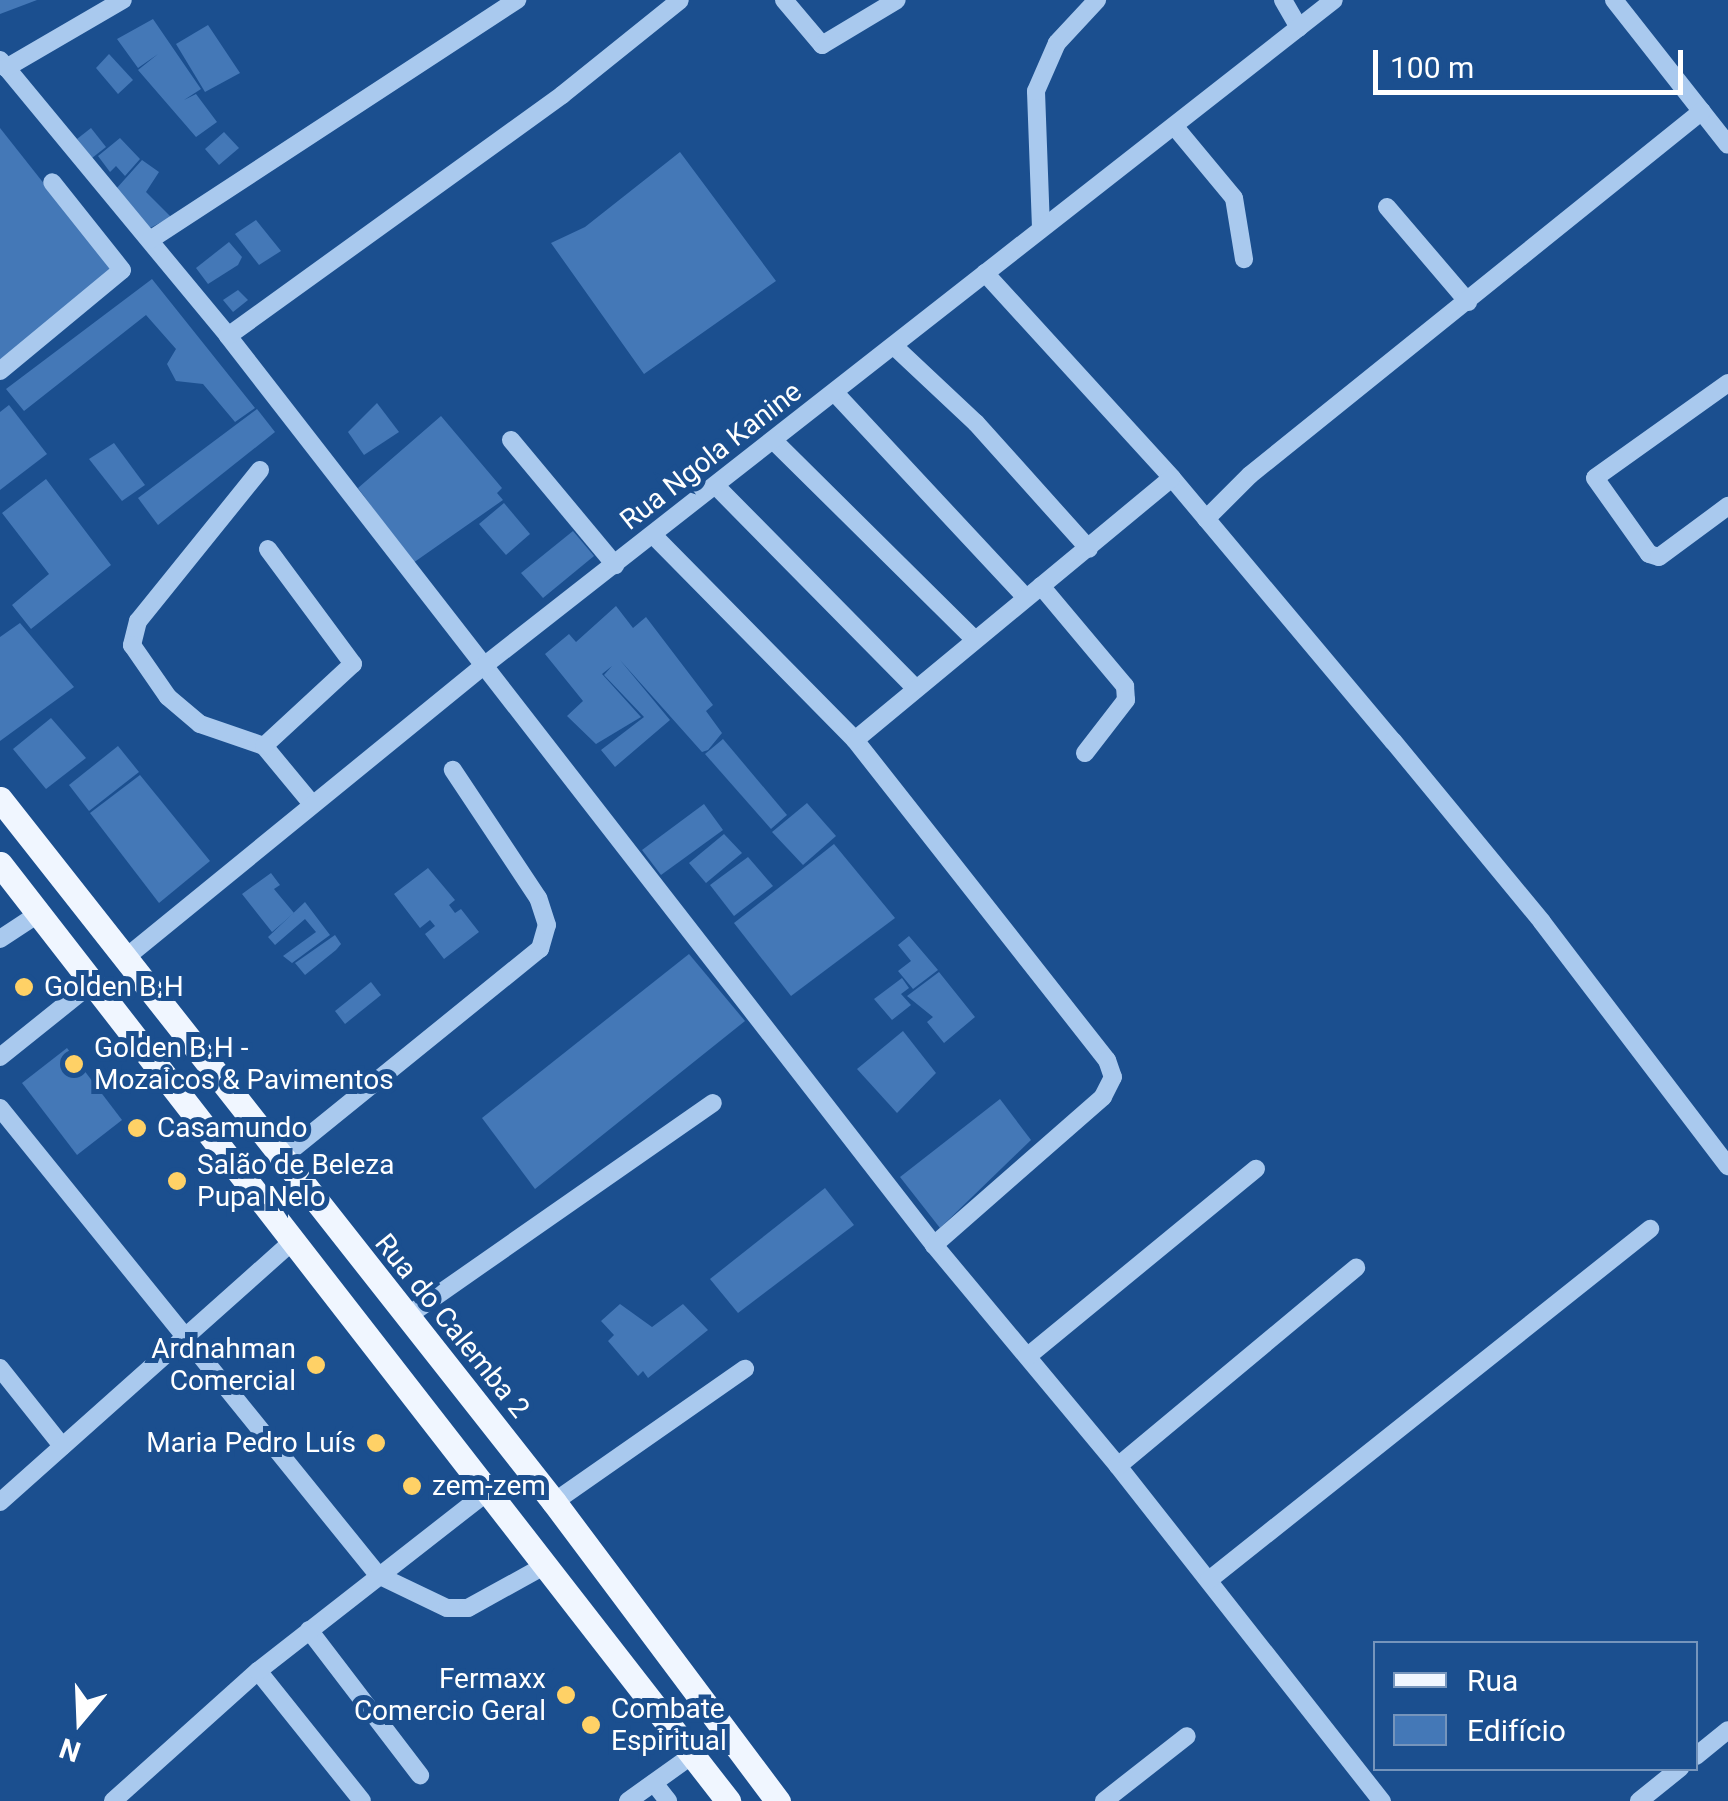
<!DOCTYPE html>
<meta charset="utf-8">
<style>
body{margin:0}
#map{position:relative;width:1728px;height:1801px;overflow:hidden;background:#1b4f8f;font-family:Roboto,sans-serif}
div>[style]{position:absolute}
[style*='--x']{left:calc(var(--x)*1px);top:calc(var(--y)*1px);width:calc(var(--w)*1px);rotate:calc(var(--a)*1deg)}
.building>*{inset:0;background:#4478b7}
.minor>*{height:18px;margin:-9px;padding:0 9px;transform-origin:9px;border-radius:9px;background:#a9c9ee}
.major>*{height:25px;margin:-12.5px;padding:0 12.5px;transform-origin:12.5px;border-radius:12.5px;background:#f0f6ff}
.dots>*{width:28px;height:28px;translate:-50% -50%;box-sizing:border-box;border:5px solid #1b4f8f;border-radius:50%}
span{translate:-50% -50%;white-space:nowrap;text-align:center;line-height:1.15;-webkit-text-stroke:10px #1b4f8f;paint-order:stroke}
.street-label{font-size:28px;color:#fff}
.poi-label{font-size:28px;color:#fff}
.left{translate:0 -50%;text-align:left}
.right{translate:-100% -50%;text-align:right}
.legend{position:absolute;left:1373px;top:1641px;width:325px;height:130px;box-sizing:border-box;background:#1b4f8f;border:2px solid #7695bc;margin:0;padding:12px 18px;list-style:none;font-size:30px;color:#fff}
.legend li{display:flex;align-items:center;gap:20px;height:50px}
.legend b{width:50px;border:2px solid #7695bc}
.north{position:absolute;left:30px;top:1671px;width:100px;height:100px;-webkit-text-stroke:8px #1b4f8f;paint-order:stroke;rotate:199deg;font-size:28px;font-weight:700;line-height:40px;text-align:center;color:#fff}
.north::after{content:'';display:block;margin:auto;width:35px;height:45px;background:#fff;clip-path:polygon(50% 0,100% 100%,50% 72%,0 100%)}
.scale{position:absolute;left:1373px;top:50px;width:310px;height:45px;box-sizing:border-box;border:5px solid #fff;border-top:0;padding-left:12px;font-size:30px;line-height:35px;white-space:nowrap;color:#fff;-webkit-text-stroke:8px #1b4f8f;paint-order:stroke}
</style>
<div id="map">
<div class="building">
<i style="clip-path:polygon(0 0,37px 0,0 14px)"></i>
<i style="clip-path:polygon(153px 19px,201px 89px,184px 100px,196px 94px,217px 122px,196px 137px,138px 70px,158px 54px,138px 68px,117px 39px)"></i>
<i style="clip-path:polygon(208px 25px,240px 73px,205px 92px,176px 44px)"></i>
<i style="clip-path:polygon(109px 54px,133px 80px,118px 94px,96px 68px)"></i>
<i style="clip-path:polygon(0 128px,113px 271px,0 362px)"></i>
<i style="clip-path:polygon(91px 128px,106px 147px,92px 158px,77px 139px)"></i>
<i style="clip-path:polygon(224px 132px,239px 148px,219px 165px,205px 149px)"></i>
<i style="clip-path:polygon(120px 138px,140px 159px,125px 176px,116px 166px,110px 172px,98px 156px)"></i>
<i style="clip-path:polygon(680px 152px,776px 281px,644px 374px,551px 243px,585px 227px)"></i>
<i style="clip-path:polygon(142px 160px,159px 172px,146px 192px,171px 217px,148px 229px,116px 189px)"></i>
<i style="clip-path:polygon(256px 220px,281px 251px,259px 265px,235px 234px)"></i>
<i style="clip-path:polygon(229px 242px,242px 257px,238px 265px,208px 284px,196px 268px)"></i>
<i style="clip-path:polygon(152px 279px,255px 408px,235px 422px,203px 384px,176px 381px,167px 364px,176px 349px,146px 315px,24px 411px,6px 389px)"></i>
<i style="clip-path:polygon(238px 290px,248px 300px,233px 312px,223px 300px)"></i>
<i style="clip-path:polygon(377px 403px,399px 432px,364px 455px,348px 432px)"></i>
<i style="clip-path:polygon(9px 405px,47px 454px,0 490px,0 412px)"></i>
<i style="clip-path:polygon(257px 409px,275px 432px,158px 525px,138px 498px)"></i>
<i style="clip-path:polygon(441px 416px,502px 488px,497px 493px,503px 500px,413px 563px,358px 488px)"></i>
<i style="clip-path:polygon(114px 443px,145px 485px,122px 501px,89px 459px)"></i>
<i style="clip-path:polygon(46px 479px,111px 565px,31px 629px,12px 605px,49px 574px,2px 513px)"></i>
<i style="clip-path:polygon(504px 503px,530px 534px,506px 555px,479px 524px)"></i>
<i style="clip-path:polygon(573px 531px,594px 556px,543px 598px,521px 573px)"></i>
<i style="clip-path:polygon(616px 606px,633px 628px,646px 617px,713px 705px,706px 711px,722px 733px,708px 750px,702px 752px,620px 660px,670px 720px,615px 767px,601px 750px,644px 717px,604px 675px,612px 666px,602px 674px,641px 717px,596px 744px,567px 716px,583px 701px,545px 654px,569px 634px,576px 642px)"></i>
<i style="clip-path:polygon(20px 623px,74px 687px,0 741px,0 637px)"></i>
<i style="clip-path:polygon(51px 718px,86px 758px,46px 789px,13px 749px)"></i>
<i style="clip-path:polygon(723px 739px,787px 815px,771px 829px,705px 754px)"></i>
<i style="clip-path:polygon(118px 746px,139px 772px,89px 811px,69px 785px)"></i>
<i style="clip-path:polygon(140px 775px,210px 861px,159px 903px,90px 813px)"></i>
<i style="clip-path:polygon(807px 803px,836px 836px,803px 865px,772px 832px)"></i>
<i style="clip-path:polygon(704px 804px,723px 830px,661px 875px,642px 850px)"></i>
<i style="clip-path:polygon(724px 834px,742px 853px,706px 883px,689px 863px)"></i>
<i style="clip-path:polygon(834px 844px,895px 918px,791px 996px,734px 923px)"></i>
<i style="clip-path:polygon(748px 857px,773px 886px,734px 916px,710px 885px)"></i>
<i style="clip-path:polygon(428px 868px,455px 900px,449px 905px,455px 913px,461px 909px,479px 932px,444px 959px,425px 934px,435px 926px,430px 920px,420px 928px,394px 894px)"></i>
<i style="clip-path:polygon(271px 873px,280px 885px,274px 889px,294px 913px,272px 932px,242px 894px)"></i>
<i style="clip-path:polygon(305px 902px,330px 935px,292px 963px,283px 956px,316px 932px,305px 919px,275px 945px,268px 937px)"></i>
<i style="clip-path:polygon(335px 935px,341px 944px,336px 950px,305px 975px,295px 963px)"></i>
<i style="clip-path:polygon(909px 936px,938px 970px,913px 989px,898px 971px,911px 961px,898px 945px)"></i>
<i style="clip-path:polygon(689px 954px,745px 1021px,535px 1189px,482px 1118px)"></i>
<i style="clip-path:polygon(939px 972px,975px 1017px,944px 1043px,927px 1022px,933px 1017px,907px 996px)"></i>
<i style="clip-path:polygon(902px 978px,909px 988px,901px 994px,911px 1005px,892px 1020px,874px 999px)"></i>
<i style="clip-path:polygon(371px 982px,381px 995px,345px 1024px,335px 1011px)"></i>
<i style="clip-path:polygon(903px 1031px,936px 1073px,897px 1113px,857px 1069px)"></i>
<i style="clip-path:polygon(67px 1048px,122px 1120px,77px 1155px,22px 1083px)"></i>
<i style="clip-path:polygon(1000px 1099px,1031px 1140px,940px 1228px,900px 1177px)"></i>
<i style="clip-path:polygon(825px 1188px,854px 1225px,738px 1313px,710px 1279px)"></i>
<i style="clip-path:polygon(620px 1304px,652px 1327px,683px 1304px,708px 1330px,648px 1378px,643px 1371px,638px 1376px,608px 1341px,614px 1335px,601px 1321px)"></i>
</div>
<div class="minor">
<i style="--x:784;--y:0;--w:59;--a:49.8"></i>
<i style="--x:822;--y:45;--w:87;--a:-31"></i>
<i style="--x:1283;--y:0;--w:32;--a:60"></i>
<i style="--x:1614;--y:0;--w:184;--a:51.8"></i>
<i style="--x:0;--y:60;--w:358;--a:50.4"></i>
<i style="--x:228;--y:336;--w:1151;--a:52.16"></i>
<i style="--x:934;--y:1245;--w:288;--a:50.2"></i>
<i style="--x:1118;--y:1466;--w:427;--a:51.8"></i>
<i style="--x:6;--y:68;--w:135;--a:-30.2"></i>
<i style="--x:1175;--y:127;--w:92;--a:50.3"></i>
<i style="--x:1234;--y:198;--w:62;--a:80.7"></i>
<i style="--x:1387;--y:207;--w:125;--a:49.5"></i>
<i style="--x:1041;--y:228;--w:137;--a:-92.1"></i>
<i style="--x:1036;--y:91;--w:52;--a:-66.4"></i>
<i style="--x:1057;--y:43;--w:59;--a:-47.1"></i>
<i style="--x:150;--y:240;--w:439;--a:-33.2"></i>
<i style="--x:985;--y:273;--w:277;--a:47.6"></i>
<i style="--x:1172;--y:478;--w:344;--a:50"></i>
<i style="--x:1393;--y:741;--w:234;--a:50.5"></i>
<i style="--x:1542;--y:922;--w:307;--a:52.7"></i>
<i style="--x:228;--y:336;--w:412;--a:-35.8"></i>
<i style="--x:562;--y:95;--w:151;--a:-38.8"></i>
<i style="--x:896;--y:348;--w:110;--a:43.2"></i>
<i style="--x:976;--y:423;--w:169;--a:48.1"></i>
<i style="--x:0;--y:371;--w:158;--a:-39.6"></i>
<i style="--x:122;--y:270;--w:112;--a:-128.5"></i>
<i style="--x:1728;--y:383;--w:163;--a:144.5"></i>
<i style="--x:1595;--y:478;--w:93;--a:54.6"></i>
<i style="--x:1649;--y:554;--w:10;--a:17"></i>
<i style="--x:1659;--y:557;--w:86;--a:-36.5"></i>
<i style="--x:836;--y:394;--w:277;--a:47"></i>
<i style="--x:511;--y:440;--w:163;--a:50.2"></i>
<i style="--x:776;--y:443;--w:276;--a:44.7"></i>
<i style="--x:260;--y:470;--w:194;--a:128.9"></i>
<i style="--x:138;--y:621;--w:25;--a:104"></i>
<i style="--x:132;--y:645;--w:63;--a:55.3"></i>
<i style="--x:168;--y:697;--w:42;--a:40.2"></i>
<i style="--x:200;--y:724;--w:68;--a:19"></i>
<i style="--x:264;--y:746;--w:75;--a:50.4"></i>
<i style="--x:718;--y:488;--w:278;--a:45.4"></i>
<i style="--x:1206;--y:519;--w:62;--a:-45"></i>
<i style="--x:1250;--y:475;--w:580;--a:-38.84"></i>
<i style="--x:654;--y:536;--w:286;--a:45.4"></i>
<i style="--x:855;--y:740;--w:407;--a:51.8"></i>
<i style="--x:1107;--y:1060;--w:18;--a:71"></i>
<i style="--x:1113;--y:1077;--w:22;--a:117"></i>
<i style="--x:1103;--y:1097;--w:225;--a:138.8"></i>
<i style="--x:1041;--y:586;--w:131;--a:50"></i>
<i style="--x:1125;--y:686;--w:14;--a:86"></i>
<i style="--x:1126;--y:700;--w:67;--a:127.7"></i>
<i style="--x:855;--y:740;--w:411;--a:-39.6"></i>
<i style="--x:264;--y:746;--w:121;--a:-42.7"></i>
<i style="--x:353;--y:664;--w:143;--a:-126.5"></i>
<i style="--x:0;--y:939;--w:45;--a:-33.3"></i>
<i style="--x:124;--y:959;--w:466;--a:-39.2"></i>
<i style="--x:485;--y:665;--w:1078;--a:-38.07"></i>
<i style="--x:0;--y:1057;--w:117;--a:-38.7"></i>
<i style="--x:0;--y:1108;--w:601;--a:51.01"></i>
<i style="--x:378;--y:1575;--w:76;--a:25.6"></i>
<i style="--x:447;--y:1608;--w:21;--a:0"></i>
<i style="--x:468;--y:1608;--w:87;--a:-28.9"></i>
<i style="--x:279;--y:1160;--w:336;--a:-39"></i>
<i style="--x:540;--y:949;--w:25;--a:-74"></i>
<i style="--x:547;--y:925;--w:28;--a:-108"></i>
<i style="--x:538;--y:898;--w:154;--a:-123.6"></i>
<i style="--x:406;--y:1317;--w:374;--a:-34.9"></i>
<i style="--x:1028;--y:1356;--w:295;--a:-39.4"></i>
<i style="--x:0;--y:1368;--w:100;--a:51.5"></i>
<i style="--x:1118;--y:1466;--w:310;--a:-39.8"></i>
<i style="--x:0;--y:1502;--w:390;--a:-41.7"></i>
<i style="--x:554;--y:1502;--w:233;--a:-34.9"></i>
<i style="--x:1209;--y:1580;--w:564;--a:-38.52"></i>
<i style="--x:309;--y:1630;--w:183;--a:52.6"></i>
<i style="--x:258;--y:1671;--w:166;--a:51.3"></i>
<i style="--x:1696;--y:1756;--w:41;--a:-39.1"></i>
<i style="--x:654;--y:1783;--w:23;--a:52"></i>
<i style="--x:113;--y:1801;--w:195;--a:-41.9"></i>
<i style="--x:258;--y:1671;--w:291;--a:-38"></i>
<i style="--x:628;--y:1801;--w:77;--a:-35.5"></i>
<i style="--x:1104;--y:1801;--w:105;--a:-38.1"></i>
<i style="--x:1639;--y:1801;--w:53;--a:-38.8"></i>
</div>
<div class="major">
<i style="--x:0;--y:799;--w:895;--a:51.76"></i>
<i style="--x:554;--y:1502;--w:374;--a:53.2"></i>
<i style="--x:0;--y:864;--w:1187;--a:52.15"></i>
</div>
<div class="dots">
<i style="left:24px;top:987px;background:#ffd166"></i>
<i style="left:74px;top:1064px;background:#ffd166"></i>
<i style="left:137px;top:1128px;background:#ffd166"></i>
<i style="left:177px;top:1181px;background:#ffd166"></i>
<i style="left:316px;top:1365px;background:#ffd166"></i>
<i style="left:376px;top:1443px;background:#ffd166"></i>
<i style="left:412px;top:1486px;background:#ffd166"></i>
<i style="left:566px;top:1695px;background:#ffd166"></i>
<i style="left:591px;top:1725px;background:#ffd166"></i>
</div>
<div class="street-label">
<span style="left:711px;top:456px;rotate:-38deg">Rua Ngola Kanine</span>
<span style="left:452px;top:1326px;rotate:51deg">Rua do Calemba 2</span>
</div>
<div class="poi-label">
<span class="left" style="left:44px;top:987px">Golden B.H</span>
<span class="left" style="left:94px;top:1064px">Golden B.H -<br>Mozaicos &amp; Pavimentos</span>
<span class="left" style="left:157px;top:1128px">Casamundo</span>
<span class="left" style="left:197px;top:1181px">Salão de Beleza<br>Pupa Nelo</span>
<span class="right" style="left:296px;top:1365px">Ardnahman<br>Comercial</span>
<span class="right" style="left:356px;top:1443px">Maria Pedro Luís</span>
<span class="left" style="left:432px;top:1486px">zem-zem</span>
<span class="right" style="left:546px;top:1695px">Fermaxx<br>Comercio Geral</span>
<span class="left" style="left:611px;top:1725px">Combate<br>Espiritual</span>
</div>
<ul class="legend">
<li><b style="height:12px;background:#f0f6ff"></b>Rua</li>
<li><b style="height:28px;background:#4478b7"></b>Edifício</li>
</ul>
<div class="north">N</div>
<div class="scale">100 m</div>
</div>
